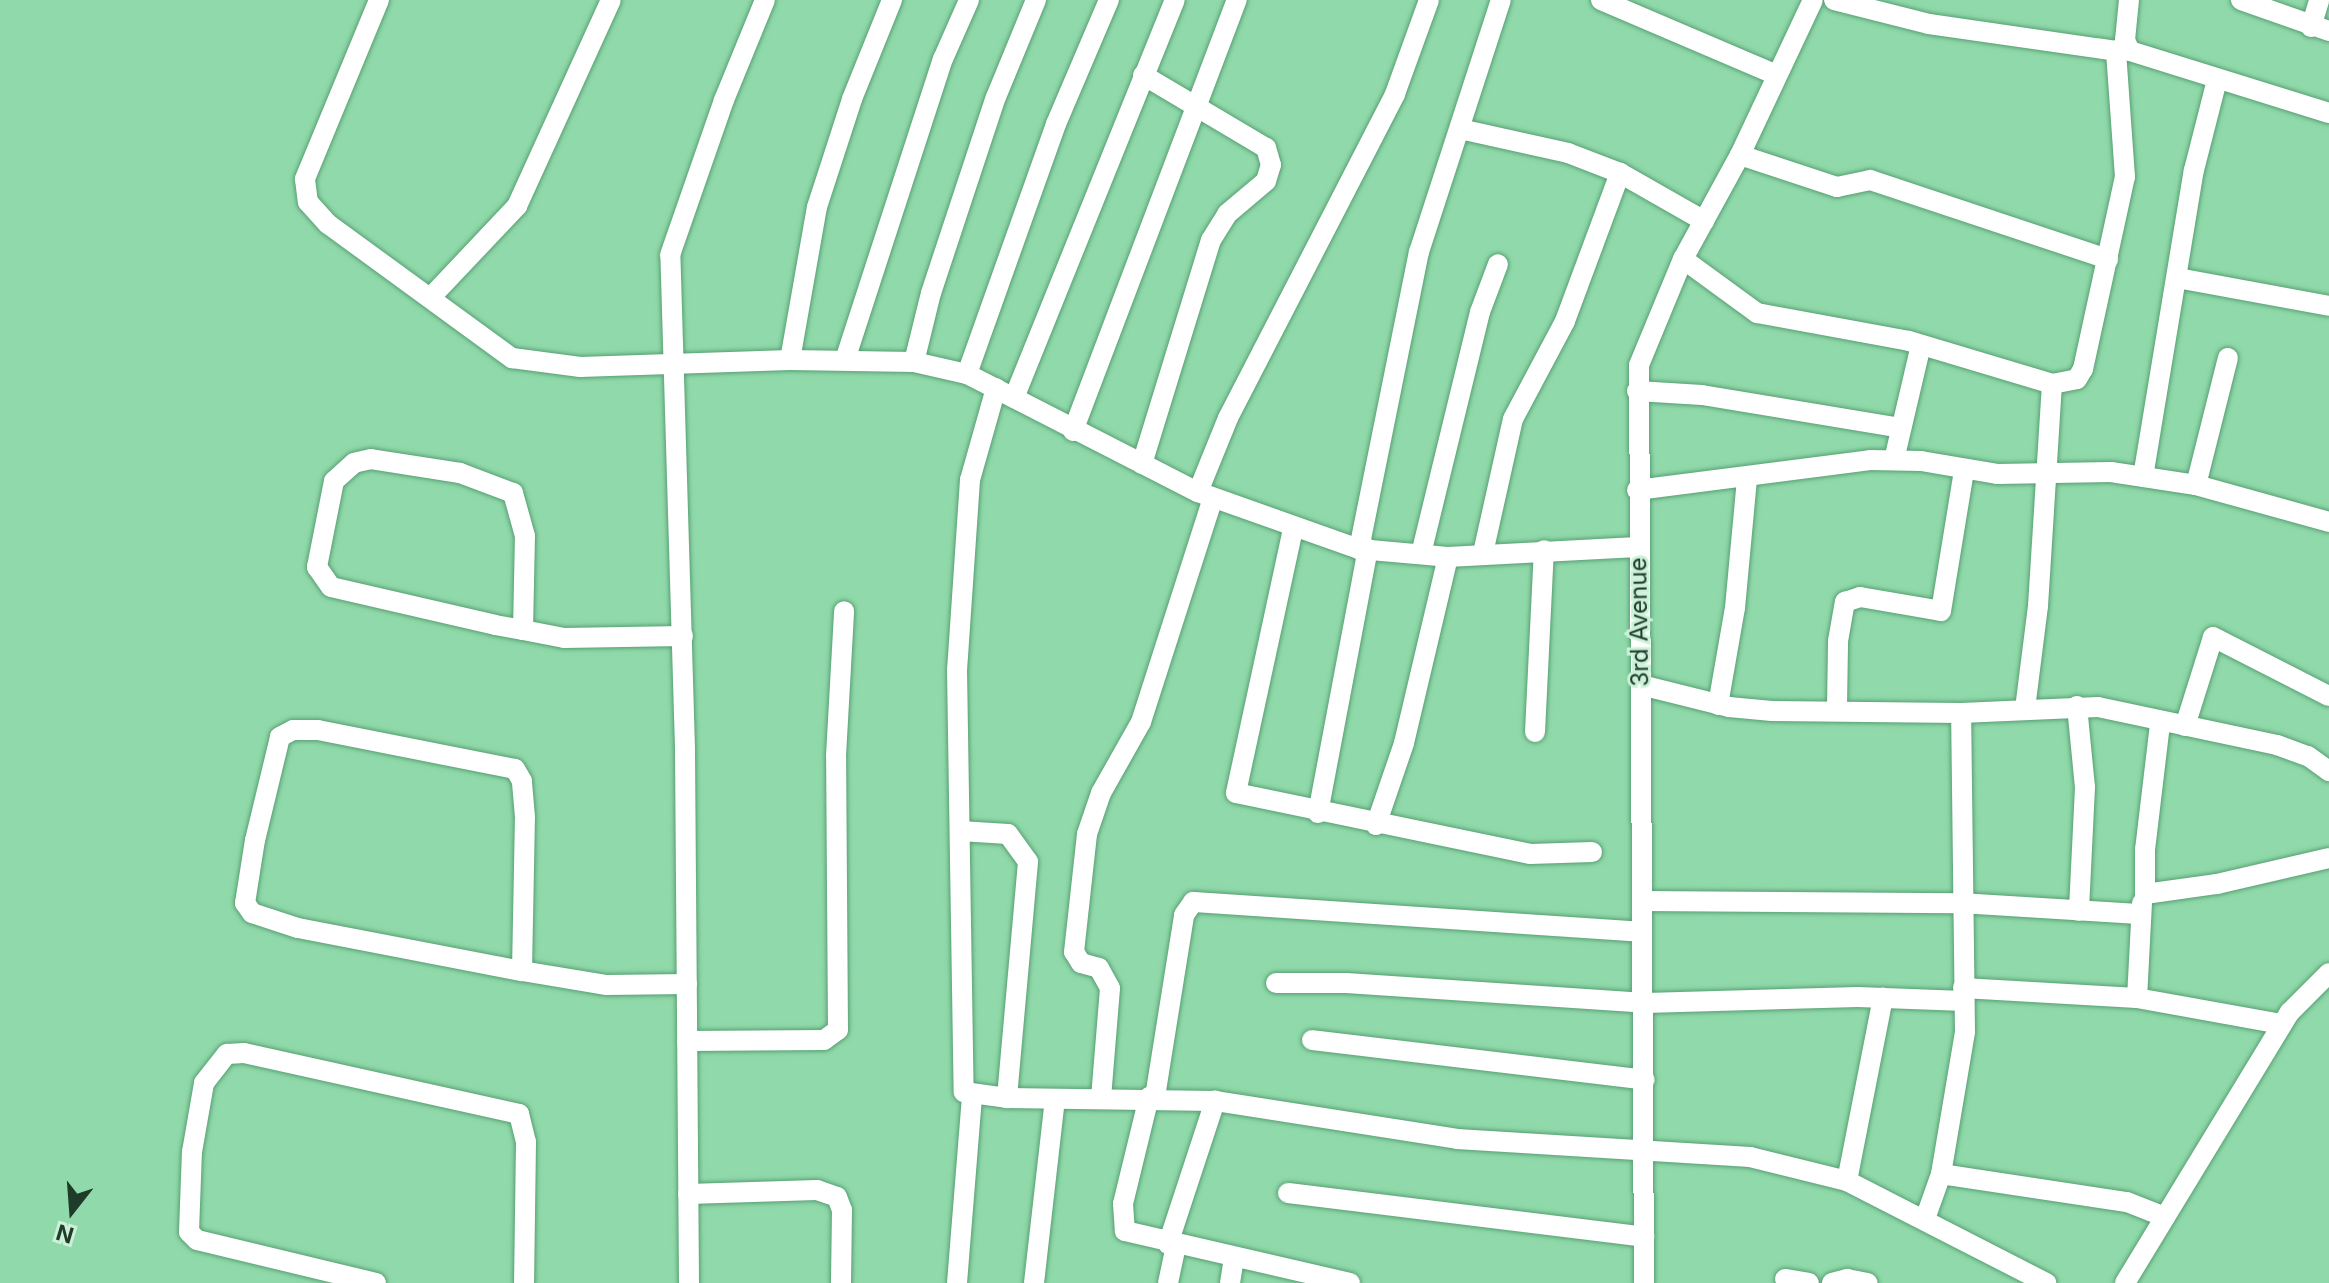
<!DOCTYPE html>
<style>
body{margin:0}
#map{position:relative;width:2329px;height:1283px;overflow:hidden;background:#90d9aa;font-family:Inter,sans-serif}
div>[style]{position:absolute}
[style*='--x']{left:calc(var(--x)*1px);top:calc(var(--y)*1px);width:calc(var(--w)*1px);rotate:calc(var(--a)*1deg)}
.roads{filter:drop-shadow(0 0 2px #58a074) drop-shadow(0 0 2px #58a074)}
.minor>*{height:20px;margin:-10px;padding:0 10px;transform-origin:10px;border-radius:10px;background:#fff}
span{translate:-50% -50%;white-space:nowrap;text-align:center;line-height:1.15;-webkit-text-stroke:6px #cdf1d8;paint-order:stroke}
.street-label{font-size:24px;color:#1e3c29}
.north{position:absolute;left:32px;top:1171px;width:80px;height:80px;-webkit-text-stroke:6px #cdf1d8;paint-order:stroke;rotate:197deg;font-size:22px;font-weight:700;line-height:32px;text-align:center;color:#1e3c29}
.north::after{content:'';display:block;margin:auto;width:28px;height:36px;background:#1e3c29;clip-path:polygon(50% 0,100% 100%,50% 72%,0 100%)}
</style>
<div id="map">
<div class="roads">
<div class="minor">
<i style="--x:379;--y:0;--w:194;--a:112.5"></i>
<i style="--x:305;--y:179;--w:23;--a:83"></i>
<i style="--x:308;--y:202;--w:30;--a:48"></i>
<i style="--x:328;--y:224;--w:228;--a:36.1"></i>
<i style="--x:512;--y:358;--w:69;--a:7.5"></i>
<i style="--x:580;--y:367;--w:210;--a:-1.9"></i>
<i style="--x:790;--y:360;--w:124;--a:0.9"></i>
<i style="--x:914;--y:362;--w:54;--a:12.8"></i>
<i style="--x:967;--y:374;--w:259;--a:27.1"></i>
<i style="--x:1198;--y:492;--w:171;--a:19.5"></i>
<i style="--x:1359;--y:549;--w:89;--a:5.1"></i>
<i style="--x:1448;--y:557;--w:189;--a:-3"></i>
<i style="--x:1601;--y:0;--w:191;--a:23.1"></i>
<i style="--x:1834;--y:0;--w:98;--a:14.2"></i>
<i style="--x:1929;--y:24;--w:189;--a:8.2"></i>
<i style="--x:2116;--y:51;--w:11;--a:-27"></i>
<i style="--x:2129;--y:0;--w:40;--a:95.7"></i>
<i style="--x:2125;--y:40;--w:12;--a:66"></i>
<i style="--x:2130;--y:51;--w:208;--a:17.3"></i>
<i style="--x:2241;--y:0;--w:93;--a:19.4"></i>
<i style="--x:2311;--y:27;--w:28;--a:-73"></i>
<i style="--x:1460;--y:129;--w:111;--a:12.5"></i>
<i style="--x:1568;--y:153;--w:56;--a:21"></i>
<i style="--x:1620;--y:173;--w:97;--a:29.7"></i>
<i style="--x:1740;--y:155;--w:102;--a:18.3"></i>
<i style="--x:1837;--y:187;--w:34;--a:-12"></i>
<i style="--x:1870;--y:180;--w:251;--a:18.4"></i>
<i style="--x:1683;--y:259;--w:92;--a:36.1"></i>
<i style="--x:1757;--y:313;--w:155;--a:10.4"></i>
<i style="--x:1909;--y:341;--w:149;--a:16.7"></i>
<i style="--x:2177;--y:278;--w:155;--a:10.4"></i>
<i style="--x:432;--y:296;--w:124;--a:-46.6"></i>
<i style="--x:517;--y:206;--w:226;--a:-65.5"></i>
<i style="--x:790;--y:360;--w:155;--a:-80"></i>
<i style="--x:817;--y:207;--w:114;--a:-72"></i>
<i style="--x:852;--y:99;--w:107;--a:-68"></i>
<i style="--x:845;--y:360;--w:317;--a:-72"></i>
<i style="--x:943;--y:59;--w:64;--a:-66.2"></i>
<i style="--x:914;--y:362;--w:71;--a:-76.2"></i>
<i style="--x:931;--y:293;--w:206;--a:-71.7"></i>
<i style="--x:996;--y:97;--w:105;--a:-67.6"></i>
<i style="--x:967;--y:374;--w:265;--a:-70.4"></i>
<i style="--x:1056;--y:124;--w:135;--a:-66.9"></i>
<i style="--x:996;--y:388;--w:96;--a:105.8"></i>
<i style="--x:970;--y:480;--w:189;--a:93.9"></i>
<i style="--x:957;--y:669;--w:423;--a:89.1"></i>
<i style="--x:964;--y:1092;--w:43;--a:7.9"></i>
<i style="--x:1007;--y:1098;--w:208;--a:0.8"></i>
<i style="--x:1215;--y:1101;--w:245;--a:8.9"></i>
<i style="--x:1457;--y:1139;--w:294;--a:3.5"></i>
<i style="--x:1750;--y:1157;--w:100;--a:13.9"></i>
<i style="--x:1847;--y:1181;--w:224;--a:27.1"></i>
<i style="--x:1637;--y:391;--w:65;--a:3.5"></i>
<i style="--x:1702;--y:395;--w:202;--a:9.4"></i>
<i style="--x:1014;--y:398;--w:429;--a:-68"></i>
<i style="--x:1073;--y:431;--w:461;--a:-69.2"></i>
<i style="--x:1894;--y:460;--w:118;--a:-76.8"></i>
<i style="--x:1142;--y:464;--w:234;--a:-72.9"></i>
<i style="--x:1211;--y:240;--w:31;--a:-58"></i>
<i style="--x:1227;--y:214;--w:51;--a:-40.2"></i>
<i style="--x:1266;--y:181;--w:17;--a:-73"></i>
<i style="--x:1271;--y:165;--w:18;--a:-106"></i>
<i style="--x:1266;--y:148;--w:143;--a:-149.3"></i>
<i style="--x:2143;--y:477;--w:311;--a:-80.6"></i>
<i style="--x:2194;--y:170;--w:93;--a:-75.7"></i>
<i style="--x:2196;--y:485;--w:131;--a:-75.9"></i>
<i style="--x:1637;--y:490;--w:235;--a:-7.3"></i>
<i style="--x:1870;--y:460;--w:51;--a:1.1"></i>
<i style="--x:1921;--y:461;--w:77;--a:9.7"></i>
<i style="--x:1997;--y:474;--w:114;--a:-1"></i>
<i style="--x:2111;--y:472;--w:86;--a:8.7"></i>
<i style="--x:2196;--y:485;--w:138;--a:15.5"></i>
<i style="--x:1198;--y:492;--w:80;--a:-67.9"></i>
<i style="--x:1228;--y:418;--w:365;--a:-62.7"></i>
<i style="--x:1395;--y:94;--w:100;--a:-70.1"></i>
<i style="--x:1293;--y:529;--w:270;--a:102.2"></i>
<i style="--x:1236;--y:793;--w:300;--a:11.7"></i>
<i style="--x:1530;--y:854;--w:62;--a:-1.8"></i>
<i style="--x:1359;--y:549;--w:303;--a:-78.6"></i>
<i style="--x:1419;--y:252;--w:265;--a:-72"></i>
<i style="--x:1483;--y:553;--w:137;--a:-77.4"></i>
<i style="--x:1513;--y:419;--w:111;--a:-62"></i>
<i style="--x:1565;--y:321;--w:158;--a:-69.6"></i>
<i style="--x:1421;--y:554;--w:249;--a:-76.3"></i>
<i style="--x:1480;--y:312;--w:51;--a:-69.4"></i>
<i style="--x:523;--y:630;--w:94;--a:-88.8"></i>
<i style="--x:525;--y:536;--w:45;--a:-105.6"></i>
<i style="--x:513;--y:493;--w:57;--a:-159.3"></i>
<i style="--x:460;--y:473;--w:90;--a:-171.1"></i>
<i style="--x:371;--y:459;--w:17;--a:167"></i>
<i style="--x:354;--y:463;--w:27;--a:138"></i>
<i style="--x:334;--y:481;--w:88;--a:101.2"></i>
<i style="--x:317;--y:567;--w:24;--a:55"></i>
<i style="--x:331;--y:587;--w:168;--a:13"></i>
<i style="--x:495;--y:625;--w:28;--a:10"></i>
<i style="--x:523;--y:630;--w:42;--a:11"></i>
<i style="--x:564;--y:638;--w:119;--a:-1"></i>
<i style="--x:1641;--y:685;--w:91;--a:14"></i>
<i style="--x:1729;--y:707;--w:43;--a:5.3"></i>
<i style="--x:1772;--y:711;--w:189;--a:0.6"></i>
<i style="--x:1961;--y:713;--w:137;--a:-2.5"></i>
<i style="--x:2098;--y:707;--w:183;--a:12"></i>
<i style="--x:2277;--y:745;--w:33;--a:20"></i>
<i style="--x:2308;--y:756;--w:26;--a:36"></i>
<i style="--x:1718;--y:705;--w:98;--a:-80.1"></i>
<i style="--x:1735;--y:608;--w:131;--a:-84.7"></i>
<i style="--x:2077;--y:706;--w:81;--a:84.4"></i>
<i style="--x:2085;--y:787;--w:124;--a:92.8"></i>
<i style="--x:1837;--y:708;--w:67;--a:-89.1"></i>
<i style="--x:1838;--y:641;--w:40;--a:-80"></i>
<i style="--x:1845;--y:602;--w:16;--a:-18"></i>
<i style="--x:1860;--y:597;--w:82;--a:9.8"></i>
<i style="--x:1941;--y:611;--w:143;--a:-80.7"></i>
<i style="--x:2025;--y:709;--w:104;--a:-82.8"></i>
<i style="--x:2038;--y:606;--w:222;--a:-86.4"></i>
<i style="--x:2052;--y:384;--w:25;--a:-11"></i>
<i style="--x:2077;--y:379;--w:12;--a:-59"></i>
<i style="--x:2083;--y:369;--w:197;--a:-77.7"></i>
<i style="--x:2125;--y:177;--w:126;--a:-94.1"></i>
<i style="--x:2160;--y:724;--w:126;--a:96.8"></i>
<i style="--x:2145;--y:849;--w:45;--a:90"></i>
<i style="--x:2145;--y:894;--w:73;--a:-7.9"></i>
<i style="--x:2217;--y:884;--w:115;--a:-13.1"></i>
<i style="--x:2185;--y:726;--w:93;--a:-72.5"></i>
<i style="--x:2213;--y:637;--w:130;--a:27"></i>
<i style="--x:1535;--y:732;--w:182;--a:-87.2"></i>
<i style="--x:1318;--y:813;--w:269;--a:-79.3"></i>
<i style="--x:1376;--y:825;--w:87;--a:-71.1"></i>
<i style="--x:1404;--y:743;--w:191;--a:-76.7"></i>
<i style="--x:960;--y:831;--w:48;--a:3.6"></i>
<i style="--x:1008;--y:834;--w:34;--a:54"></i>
<i style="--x:1028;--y:862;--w:237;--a:95.1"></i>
<i style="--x:1642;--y:901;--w:318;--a:0.4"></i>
<i style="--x:1960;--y:903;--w:179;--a:3.5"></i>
<i style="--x:2142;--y:903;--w:95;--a:93"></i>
<i style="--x:2137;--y:998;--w:147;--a:10.2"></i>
<i style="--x:522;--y:971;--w:154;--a:-88.9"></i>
<i style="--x:525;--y:817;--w:36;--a:-95"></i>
<i style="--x:522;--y:781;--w:14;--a:-120"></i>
<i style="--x:515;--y:769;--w:201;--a:-168.8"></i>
<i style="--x:318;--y:730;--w:25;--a:180"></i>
<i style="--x:293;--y:730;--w:15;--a:152"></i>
<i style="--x:280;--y:737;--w:106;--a:103.6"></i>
<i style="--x:255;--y:840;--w:64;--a:99"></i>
<i style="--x:245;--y:903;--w:12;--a:55"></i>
<i style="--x:252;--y:913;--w:48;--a:18.1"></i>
<i style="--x:298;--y:928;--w:228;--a:10.9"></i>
<i style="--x:522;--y:971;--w:86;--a:9.4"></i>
<i style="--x:607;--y:985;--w:80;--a:-0.7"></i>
<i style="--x:1276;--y:983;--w:70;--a:0"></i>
<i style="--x:1346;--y:983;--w:300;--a:3.8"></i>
<i style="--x:1645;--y:1003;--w:213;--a:-1.6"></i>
<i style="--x:1858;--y:997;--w:106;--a:2.2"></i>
<i style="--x:1963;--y:988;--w:174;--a:3.3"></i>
<i style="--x:1312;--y:1040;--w:335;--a:6.8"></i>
<i style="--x:687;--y:1041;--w:137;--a:-0.4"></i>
<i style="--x:824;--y:1040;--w:17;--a:-36"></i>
<i style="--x:838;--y:1030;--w:274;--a:-90.4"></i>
<i style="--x:836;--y:756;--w:145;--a:-86.8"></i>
<i style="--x:1149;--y:1097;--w:110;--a:103.7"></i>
<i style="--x:1123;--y:1204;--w:27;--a:86"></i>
<i style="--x:1125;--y:1231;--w:231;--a:13"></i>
<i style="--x:1155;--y:1097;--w:184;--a:-80.9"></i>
<i style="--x:1184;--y:915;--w:16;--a:-55"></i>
<i style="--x:1193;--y:902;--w:450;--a:3.8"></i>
<i style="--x:1101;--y:1098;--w:110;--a:-85.3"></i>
<i style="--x:1110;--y:988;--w:23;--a:-119"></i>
<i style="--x:1099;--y:968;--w:19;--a:-164"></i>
<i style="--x:1081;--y:963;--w:13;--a:-122"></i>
<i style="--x:1074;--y:952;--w:119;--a:-83.7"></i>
<i style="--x:1087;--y:834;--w:43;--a:-71.1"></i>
<i style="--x:1101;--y:793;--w:81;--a:-60.6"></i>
<i style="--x:1141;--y:722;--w:235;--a:-72.2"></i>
<i style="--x:1941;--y:1174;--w:188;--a:8.6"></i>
<i style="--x:2127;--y:1202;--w:41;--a:21.5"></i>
<i style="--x:1847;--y:1181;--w:187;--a:-78.9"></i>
<i style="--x:1288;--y:1193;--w:359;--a:7"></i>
<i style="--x:688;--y:1194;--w:129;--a:-1.8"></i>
<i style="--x:817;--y:1190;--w:21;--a:19"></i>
<i style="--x:837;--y:1197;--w:14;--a:69"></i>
<i style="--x:842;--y:1210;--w:73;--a:90.8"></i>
<i style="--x:1925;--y:1219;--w:48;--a:-70.4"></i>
<i style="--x:1941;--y:1174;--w:144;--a:-80.4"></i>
<i style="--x:1965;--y:1032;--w:319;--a:-90.7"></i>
<i style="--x:1168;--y:1244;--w:151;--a:-71.8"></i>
<i style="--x:1785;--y:1279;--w:24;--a:9"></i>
<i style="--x:376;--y:1283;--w:184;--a:-166.5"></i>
<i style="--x:197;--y:1240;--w:11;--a:-135"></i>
<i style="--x:189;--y:1232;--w:80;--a:-87.9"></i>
<i style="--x:192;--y:1152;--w:70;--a:-80.1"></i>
<i style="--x:204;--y:1083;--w:37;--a:-52"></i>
<i style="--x:227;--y:1054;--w:17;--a:-3"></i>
<i style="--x:244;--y:1053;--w:282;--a:12.5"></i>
<i style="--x:519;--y:1114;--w:29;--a:76"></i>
<i style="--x:526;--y:1142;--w:141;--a:90.8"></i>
<i style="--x:689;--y:1283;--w:535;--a:-90.43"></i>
<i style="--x:685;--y:748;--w:493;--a:-91.7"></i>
<i style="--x:670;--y:255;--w:164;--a:-70.8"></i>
<i style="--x:724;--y:100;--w:108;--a:-67.7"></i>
<i style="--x:957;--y:1283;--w:189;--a:-85.4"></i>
<i style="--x:1034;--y:1283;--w:185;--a:-83.5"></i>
<i style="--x:1168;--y:1283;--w:38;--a:-78"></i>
<i style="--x:1230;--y:1283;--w:26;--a:-81"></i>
<i style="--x:1644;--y:1283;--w:918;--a:-90.31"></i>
<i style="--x:1639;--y:365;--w:115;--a:-67.5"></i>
<i style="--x:1683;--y:259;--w:119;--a:-61.3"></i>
<i style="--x:1740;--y:155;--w:171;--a:-64.8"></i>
<i style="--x:1832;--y:1283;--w:16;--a:-15"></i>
<i style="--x:1847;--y:1279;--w:21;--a:11"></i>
<i style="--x:2125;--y:1283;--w:317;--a:-58.7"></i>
<i style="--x:2290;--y:1012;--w:55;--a:-45"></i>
</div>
</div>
<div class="street-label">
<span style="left:1639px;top:622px;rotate:-91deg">3rd Avenue</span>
</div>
<div class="north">N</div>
</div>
